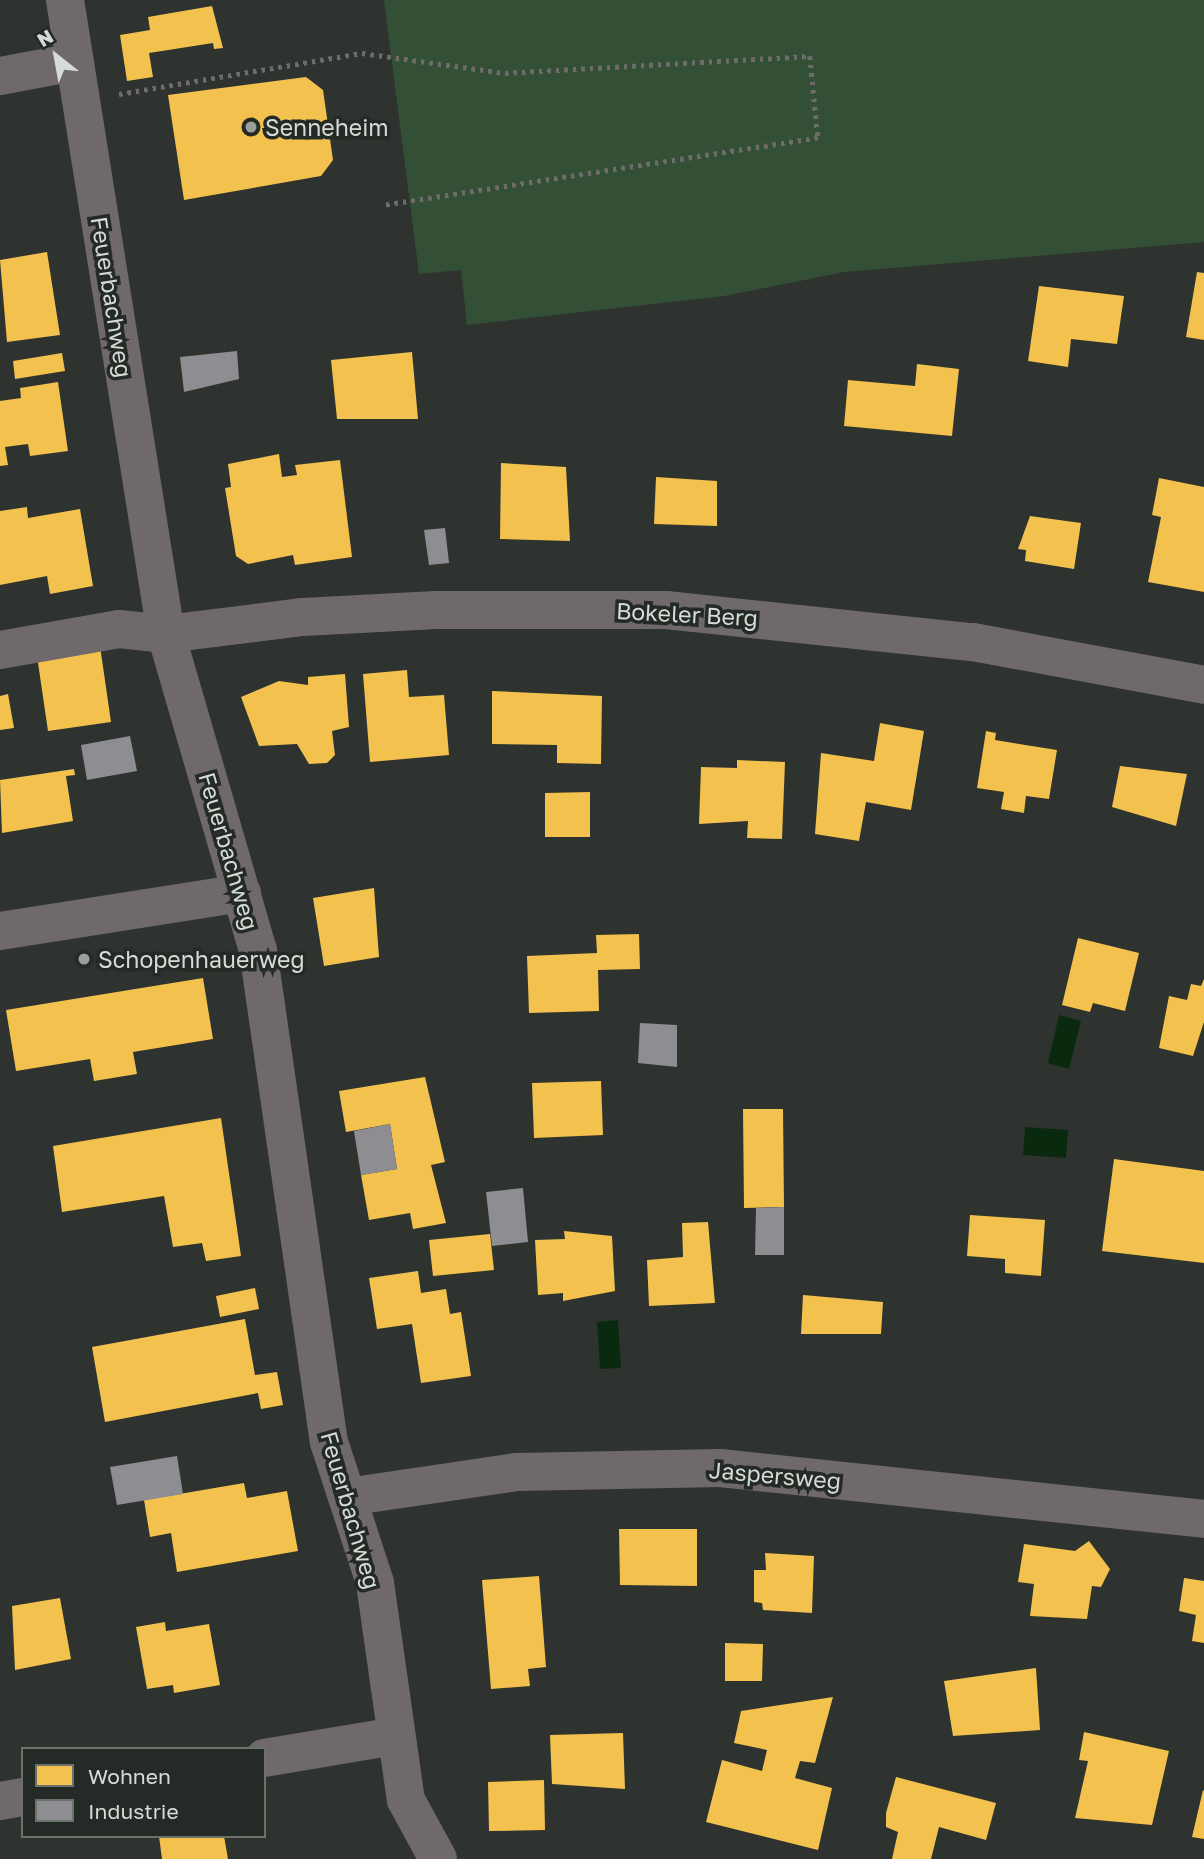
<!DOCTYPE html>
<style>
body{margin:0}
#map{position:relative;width:1204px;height:1859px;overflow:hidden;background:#2f332f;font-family:"Golos Text",sans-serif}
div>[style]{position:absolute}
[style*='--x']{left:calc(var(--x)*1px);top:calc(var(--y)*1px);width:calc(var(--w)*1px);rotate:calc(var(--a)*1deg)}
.green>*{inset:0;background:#335037}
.water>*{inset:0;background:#0a2a10}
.homes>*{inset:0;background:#f2c14e}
.industry>*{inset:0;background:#8d8d92}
.path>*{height:4.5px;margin-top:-2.25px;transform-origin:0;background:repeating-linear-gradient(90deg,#6e6b6b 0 3.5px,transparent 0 8.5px)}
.minor>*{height:38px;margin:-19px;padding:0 19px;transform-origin:19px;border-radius:19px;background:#70696b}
.dots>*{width:19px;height:19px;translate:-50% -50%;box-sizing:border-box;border:4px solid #242a25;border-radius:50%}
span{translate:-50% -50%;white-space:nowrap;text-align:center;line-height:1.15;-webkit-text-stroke:7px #242a25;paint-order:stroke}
.poi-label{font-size:23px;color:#d7dbd7}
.left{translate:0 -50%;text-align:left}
.street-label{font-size:23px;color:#d7dbd7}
.legend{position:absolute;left:21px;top:1747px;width:245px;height:91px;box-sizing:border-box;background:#242a25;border:2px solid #6c716c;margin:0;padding:9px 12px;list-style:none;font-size:21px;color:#d7dbd7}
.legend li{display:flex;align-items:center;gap:14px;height:35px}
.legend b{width:35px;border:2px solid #6c716c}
.north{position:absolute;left:21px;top:21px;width:70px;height:70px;-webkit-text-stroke:5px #242a25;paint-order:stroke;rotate:329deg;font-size:19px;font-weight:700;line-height:28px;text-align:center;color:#d7dbd7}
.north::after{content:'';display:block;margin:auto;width:24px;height:32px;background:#d7dbd7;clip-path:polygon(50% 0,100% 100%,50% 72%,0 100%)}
</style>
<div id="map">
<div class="green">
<i style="clip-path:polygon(384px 0,1204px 0,1204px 242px,844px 272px,724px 296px,467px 325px,461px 270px,419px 274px)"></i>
</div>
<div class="water">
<i style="clip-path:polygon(1059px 1015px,1081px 1021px,1069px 1069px,1048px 1063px)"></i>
<i style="clip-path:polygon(1025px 1127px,1068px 1130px,1066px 1158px,1023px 1155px)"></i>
<i style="clip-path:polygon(618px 1320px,621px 1368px,600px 1369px,597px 1322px)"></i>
</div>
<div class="homes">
<i style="clip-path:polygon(212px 6px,223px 48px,214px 49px,213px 43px,149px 53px,153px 77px,127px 81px,120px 35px,150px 30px,148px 17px)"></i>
<i style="clip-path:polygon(306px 77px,323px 90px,333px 160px,321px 176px,184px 200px,168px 95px)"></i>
<i style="clip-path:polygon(47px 252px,60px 335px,7px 342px,0 260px)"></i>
<i style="clip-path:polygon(1197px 272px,1204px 273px,1204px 340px,1186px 337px)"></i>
<i style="clip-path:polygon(1039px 286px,1124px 296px,1117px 344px,1071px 339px,1068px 367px,1028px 361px)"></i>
<i style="clip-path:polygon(412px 352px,418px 419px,337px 419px,331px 360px)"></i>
<i style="clip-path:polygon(62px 353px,65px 371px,15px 379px,13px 361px)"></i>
<i style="clip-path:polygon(917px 364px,959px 369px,952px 436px,844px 426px,848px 380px,915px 386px)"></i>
<i style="clip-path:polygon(58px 382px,68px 451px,30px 456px,28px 444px,5px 447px,8px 465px,0 466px,0 401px,21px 398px,20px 388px)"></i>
<i style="clip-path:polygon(279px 454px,282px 477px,297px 475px,295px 465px,340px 460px,352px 557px,295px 565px,293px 555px,248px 564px,236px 556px,225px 488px,231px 487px,228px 464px)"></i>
<i style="clip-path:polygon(501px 463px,566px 467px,570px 541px,500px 539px)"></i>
<i style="clip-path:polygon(656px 477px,717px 481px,717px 526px,654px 524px)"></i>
<i style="clip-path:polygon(1159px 478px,1204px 487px,1204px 592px,1148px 582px,1161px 517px,1152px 515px)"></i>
<i style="clip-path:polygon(27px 507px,28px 518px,80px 509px,93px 586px,50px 594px,47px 576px,0 585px,0 511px)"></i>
<i style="clip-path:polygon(1030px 516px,1081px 523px,1074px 569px,1025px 561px,1026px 550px,1018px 549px)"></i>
<i style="clip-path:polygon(100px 646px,111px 722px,48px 731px,37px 656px)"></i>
<i style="clip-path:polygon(407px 670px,409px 697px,444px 695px,449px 755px,370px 762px,363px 674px)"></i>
<i style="clip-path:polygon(345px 674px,349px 727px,332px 731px,335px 755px,327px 763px,309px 764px,297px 744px,259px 746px,241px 697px,279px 681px,308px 685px,308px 677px)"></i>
<i style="clip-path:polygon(492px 691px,602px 696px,601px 764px,557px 763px,557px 745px,492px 744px)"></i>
<i style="clip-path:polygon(8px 694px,14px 728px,0 730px,0 696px)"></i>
<i style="clip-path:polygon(880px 723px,924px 731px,911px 810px,866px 802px,859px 841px,815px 834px,821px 753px,874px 761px)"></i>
<i style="clip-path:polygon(986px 731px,996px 733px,995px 740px,1057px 750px,1049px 799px,1026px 796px,1024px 813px,1001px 809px,1004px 792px,977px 788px)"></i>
<i style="clip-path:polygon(737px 760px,785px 762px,782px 839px,747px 838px,748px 821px,699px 824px,701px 767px,737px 768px)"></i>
<i style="clip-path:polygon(1120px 766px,1187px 774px,1176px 826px,1112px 807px)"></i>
<i style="clip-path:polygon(74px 769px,75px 775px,66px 776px,73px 821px,2px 833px,0 780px)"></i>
<i style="clip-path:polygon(590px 792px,590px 837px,545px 837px,545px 793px)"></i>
<i style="clip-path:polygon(374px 888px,379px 957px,324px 966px,313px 898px)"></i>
<i style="clip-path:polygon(639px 934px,640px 969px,598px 970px,599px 1011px,529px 1013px,527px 956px,597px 953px,596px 935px)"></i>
<i style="clip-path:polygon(1078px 938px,1139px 953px,1125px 1011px,1093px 1003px,1090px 1012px,1062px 1005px)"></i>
<i style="clip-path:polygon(203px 978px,213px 1039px,133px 1052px,137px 1074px,94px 1081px,90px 1059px,16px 1071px,6px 1010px)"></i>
<i style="clip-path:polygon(1204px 979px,1204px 1022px,1193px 1056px,1159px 1048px,1169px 996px,1187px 1000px,1191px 984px,1201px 986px)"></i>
<i style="clip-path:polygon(425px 1077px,445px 1162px,431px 1165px,446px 1223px,413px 1229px,410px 1213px,369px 1220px,361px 1175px,397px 1169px,390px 1124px,346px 1132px,339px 1091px)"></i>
<i style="clip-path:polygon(601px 1081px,603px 1135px,534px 1138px,532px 1083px)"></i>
<i style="clip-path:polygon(743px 1109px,783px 1109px,784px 1207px,744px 1208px)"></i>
<i style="clip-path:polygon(221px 1118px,241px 1256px,206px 1261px,202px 1243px,173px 1247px,164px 1196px,62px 1212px,53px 1146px)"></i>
<i style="clip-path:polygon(1114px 1159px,1204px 1171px,1204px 1263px,1102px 1251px)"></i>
<i style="clip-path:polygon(970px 1215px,1045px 1220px,1041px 1276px,1005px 1273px,1005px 1259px,967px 1256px)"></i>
<i style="clip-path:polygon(708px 1222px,715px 1303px,649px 1306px,647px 1260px,683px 1257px,682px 1223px)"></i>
<i style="clip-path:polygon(564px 1231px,612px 1236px,615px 1291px,563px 1301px,563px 1293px,538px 1295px,535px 1240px,565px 1239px)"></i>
<i style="clip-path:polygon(490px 1234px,494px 1270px,433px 1276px,429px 1240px)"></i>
<i style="clip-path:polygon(418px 1271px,421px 1293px,446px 1289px,450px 1314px,461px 1312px,471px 1376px,421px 1383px,412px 1324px,377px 1329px,369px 1278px)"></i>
<i style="clip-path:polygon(255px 1288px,259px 1309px,220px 1317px,216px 1296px)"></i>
<i style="clip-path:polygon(803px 1295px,883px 1302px,881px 1334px,801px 1334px)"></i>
<i style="clip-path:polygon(245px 1319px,255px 1375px,277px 1372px,283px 1405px,261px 1409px,258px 1393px,105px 1422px,92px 1347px)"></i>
<i style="clip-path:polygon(244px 1483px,247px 1498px,287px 1491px,298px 1551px,177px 1572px,171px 1533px,150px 1537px,144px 1500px)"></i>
<i style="clip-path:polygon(619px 1529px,697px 1529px,697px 1586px,620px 1585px)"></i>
<i style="clip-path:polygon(1089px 1541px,1110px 1569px,1101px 1587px,1092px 1586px,1087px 1619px,1030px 1616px,1034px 1584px,1018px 1582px,1024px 1544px,1075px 1551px)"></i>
<i style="clip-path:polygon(765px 1553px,814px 1556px,812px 1613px,763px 1610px,762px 1603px,754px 1602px,754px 1570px,766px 1570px)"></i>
<i style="clip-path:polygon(539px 1576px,546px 1667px,528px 1669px,530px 1686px,491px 1689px,482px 1580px)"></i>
<i style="clip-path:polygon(1184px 1578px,1204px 1581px,1204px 1643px,1192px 1641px,1196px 1615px,1179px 1611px)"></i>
<i style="clip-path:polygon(60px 1598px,71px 1659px,15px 1670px,12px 1606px)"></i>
<i style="clip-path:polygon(165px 1622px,166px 1631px,209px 1624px,220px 1685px,174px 1693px,173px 1685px,147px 1689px,136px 1627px)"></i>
<i style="clip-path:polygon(725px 1643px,763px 1644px,762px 1681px,725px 1681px)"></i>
<i style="clip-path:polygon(1036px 1668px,1040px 1730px,953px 1736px,944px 1681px)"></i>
<i style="clip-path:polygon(833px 1697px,815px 1763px,800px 1761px,795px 1778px,832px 1788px,818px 1850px,706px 1822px,722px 1760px,762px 1771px,767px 1750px,734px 1743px,741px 1711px)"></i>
<i style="clip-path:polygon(1084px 1732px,1169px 1751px,1152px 1825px,1075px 1818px,1088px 1761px,1079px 1760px)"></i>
<i style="clip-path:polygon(623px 1733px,625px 1789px,552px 1784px,550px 1735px)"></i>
<i style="clip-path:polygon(896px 1777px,996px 1803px,986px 1840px,939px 1827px,931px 1859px,892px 1859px,898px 1832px,886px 1827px,886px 1813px)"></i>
<i style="clip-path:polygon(544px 1780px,545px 1830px,489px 1831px,488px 1782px)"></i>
<i style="clip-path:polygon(1203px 1790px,1204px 1791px,1204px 1839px,1192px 1837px)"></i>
<i style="clip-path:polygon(159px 1836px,224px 1836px,228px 1859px,162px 1859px)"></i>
</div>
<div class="industry">
<i style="clip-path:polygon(237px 351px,239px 379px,184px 392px,180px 357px)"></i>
<i style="clip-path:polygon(445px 528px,449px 563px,429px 565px,424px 530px)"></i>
<i style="clip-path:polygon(130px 736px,137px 771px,87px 780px,81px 745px)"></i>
<i style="clip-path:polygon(640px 1023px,677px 1025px,677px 1067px,638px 1063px)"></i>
<i style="clip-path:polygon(390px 1124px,397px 1169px,361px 1175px,354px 1131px)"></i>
<i style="clip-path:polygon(523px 1188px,528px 1242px,492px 1246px,486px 1192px)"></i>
<i style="clip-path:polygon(784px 1207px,784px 1255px,755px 1255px,756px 1208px)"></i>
<i style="clip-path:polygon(177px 1456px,183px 1494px,117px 1505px,110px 1467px)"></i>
</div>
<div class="path">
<i style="--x:119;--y:94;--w:246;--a:-9.6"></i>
<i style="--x:362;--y:53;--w:144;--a:8"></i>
<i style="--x:505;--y:73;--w:305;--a:-3.2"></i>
<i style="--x:810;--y:56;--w:82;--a:84.4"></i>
<i style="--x:818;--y:138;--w:439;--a:171.2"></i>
</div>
<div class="minor">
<i style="--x:65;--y:0;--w:642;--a:80.95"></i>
<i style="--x:166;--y:634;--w:329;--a:73.8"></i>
<i style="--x:258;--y:950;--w:497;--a:81.8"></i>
<i style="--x:329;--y:1442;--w:148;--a:71.9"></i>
<i style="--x:375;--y:1583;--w:219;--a:81.9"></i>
<i style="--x:406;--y:1800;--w:67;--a:61.5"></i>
<i style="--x:0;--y:76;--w:75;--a:-10.7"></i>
<i style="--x:0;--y:650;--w:121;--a:-10"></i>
<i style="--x:119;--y:629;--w:47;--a:6.1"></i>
<i style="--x:166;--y:634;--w:138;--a:-7.1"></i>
<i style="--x:303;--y:617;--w:133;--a:-3"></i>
<i style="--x:436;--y:610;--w:230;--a:0"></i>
<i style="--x:666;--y:610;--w:309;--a:6"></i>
<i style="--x:973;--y:642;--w:235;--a:10.5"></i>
<i style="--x:0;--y:931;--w:245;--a:-8.9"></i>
<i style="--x:347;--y:1497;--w:172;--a:-8.4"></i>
<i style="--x:517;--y:1472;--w:203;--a:-1.1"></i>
<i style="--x:720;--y:1468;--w:487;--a:6"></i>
<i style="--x:264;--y:1758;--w:134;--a:-9.5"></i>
<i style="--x:0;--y:1801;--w:23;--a:-10"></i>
</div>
<div class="dots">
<i style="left:251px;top:127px;background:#9ca09c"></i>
<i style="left:84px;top:959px;background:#9ca09c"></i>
</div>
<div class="poi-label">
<span class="left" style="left:265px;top:127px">Senneheim</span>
<span class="left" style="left:98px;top:959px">Schopenhauerweg</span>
</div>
<div class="street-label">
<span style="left:112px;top:297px;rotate:81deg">Feuerbachweg</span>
<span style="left:687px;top:614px;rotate:3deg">Bokeler Berg</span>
<span style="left:229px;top:851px;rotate:74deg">Feuerbachweg</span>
<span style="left:775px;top:1475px;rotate:5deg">Jaspersweg</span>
<span style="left:351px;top:1510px;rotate:74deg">Feuerbachweg</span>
</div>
<ul class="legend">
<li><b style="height:19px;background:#f2c14e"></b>Wohnen</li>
<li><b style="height:19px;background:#8d8d92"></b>Industrie</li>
</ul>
<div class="north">N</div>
</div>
